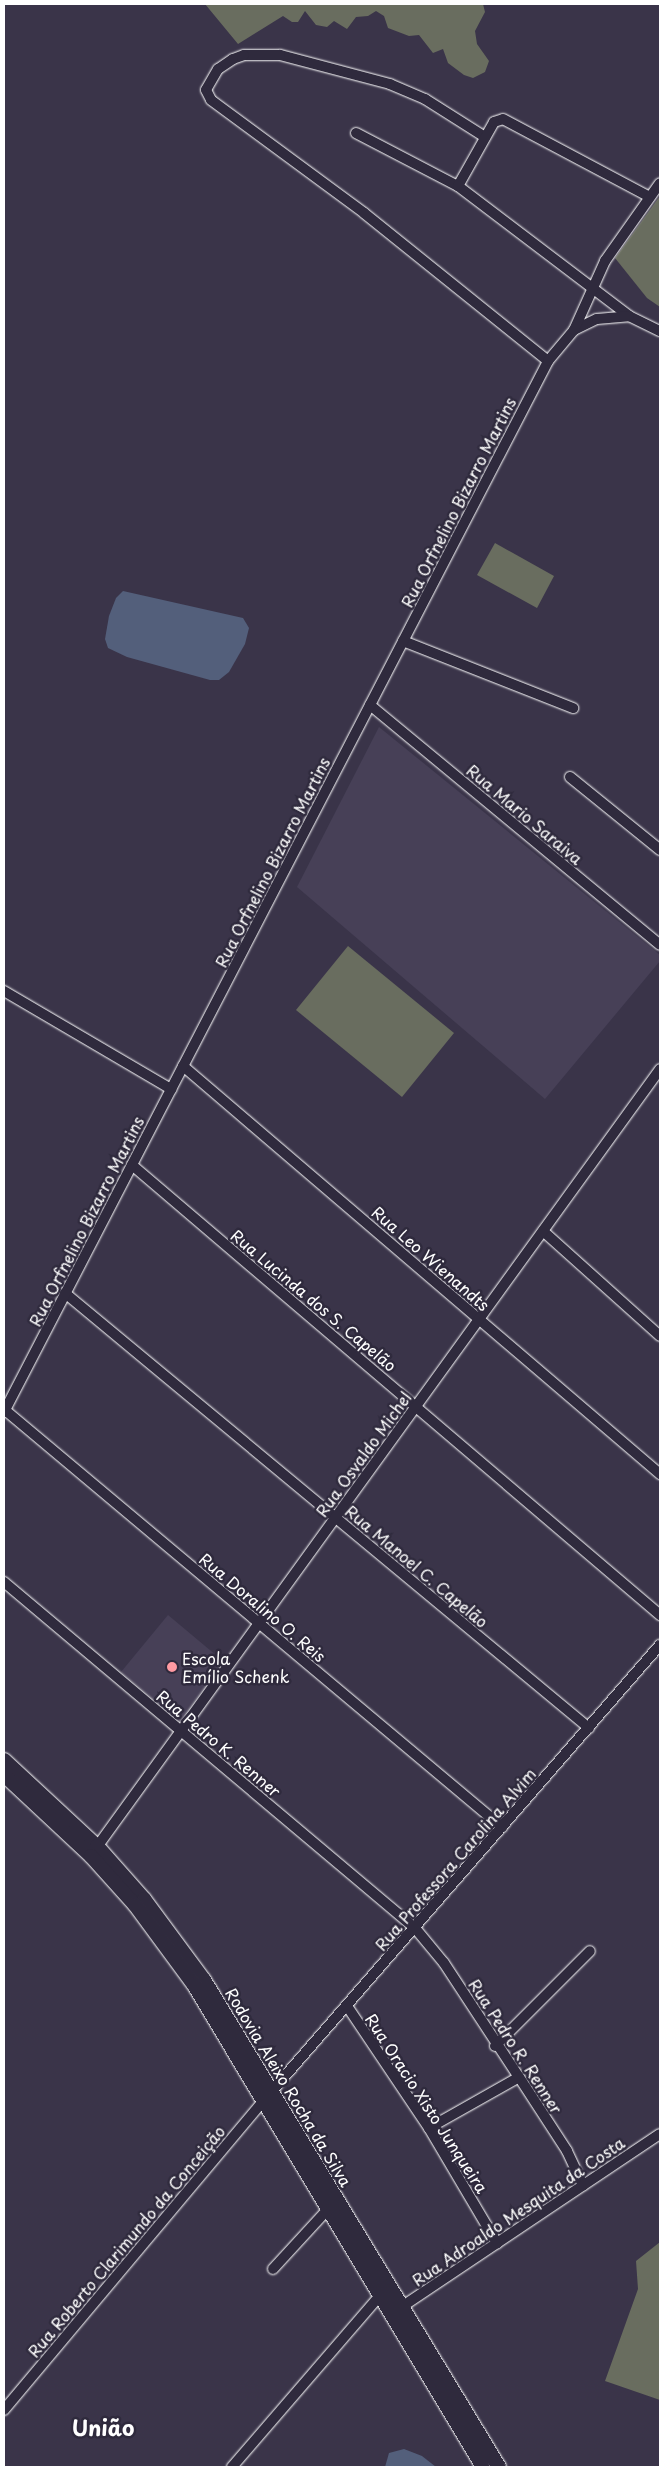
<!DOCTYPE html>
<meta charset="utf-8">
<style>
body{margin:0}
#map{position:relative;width:664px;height:2471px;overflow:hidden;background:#3a3449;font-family:"Playpen Sans",sans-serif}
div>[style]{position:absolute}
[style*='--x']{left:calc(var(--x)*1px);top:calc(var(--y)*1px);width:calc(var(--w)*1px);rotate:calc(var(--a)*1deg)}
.built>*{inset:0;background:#474057}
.green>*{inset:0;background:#696d5f}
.water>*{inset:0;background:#535f7b}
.roads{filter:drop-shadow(0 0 1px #fff) drop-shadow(0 0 1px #fff)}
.minor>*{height:10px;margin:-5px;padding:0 5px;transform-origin:5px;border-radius:5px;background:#2f2a3d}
.major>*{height:14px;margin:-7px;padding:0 7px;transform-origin:7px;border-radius:7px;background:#2f2a3d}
.dots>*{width:14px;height:14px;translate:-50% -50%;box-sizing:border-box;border:2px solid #2f2a3d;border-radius:50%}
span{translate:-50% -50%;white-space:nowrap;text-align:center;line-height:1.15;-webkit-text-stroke:5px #2f2a3d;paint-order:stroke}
.street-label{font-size:16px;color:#fff}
.poi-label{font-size:16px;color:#fff}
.left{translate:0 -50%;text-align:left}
.district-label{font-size:21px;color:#fff;font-weight:700}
.frame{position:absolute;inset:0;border:5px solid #fff;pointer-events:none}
</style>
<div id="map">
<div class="built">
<i style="clip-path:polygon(379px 727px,660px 955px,660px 961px,545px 1099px,297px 887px)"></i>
<i style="clip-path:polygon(168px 1615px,223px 1661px,180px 1721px,121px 1672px)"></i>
</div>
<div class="green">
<i style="clip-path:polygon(205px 4px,483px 4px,485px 12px,475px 31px,477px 44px,489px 61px,485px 72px,473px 78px,464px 75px,448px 63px,443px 49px,433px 53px,419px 35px,409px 36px,388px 28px,384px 16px,376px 11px,368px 16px,356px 17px,347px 29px,334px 21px,327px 27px,316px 25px,305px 11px,298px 22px,292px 22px,283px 16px,238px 44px)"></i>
<i style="clip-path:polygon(660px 196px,660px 307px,647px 298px,615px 258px)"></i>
<i style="clip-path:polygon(495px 543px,554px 576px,537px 608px,477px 575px)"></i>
<i style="clip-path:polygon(348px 946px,454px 1033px,402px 1097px,296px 1010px)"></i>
<i style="clip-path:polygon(660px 2242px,660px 2400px,605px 2381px,638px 2289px,636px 2261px)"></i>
</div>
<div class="water">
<i style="clip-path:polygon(123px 591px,243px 618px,249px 628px,245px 644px,229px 672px,219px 680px,210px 680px,127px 657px,108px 648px,105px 639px,109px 616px,116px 598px)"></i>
<i style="clip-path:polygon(404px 2449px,422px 2456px,436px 2467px,385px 2467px,389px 2453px)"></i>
</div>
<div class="roads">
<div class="minor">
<i style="--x:356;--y:133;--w:115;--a:27.5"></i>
<i style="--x:458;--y:186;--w:215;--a:37.2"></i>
<i style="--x:629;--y:316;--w:34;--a:26"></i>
<i style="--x:485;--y:137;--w:71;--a:-147.7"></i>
<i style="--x:425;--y:99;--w:38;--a:-157"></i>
<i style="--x:390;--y:84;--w:114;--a:-165.2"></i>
<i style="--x:280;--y:55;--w:36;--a:180"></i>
<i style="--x:244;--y:55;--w:12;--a:160"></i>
<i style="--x:233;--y:59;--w:18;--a:146"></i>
<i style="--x:218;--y:69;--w:24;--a:120"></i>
<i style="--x:206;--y:90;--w:11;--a:63"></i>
<i style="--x:211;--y:100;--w:190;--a:36.4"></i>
<i style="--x:364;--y:213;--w:236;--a:38.8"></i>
<i style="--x:458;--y:186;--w:73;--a:-60.6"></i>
<i style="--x:494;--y:122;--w:9;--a:-18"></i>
<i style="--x:503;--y:119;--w:166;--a:28"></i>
<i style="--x:574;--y:330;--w:25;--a:-26"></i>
<i style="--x:597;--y:319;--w:32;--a:-5"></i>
<i style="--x:403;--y:641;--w:183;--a:21.5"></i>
<i style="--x:370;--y:705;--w:376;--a:39.6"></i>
<i style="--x:570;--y:777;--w:116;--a:39"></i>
<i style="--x:4;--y:991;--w:194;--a:30.4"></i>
<i style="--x:183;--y:1066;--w:628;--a:40.54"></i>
<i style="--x:132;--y:1165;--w:694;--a:40.44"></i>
<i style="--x:543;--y:1231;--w:157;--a:41.9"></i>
<i style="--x:65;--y:1293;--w:681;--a:39.7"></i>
<i style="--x:5;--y:1410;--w:649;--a:40"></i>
<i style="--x:4;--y:1412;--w:1183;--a:-62.63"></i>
<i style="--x:548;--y:361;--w:40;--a:-50"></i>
<i style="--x:574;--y:330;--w:76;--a:-65.8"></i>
<i style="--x:605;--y:261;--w:95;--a:-54.8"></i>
<i style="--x:4;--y:1582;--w:537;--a:40.09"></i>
<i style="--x:415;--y:1928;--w:45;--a:50.4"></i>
<i style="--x:444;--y:1963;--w:136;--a:56.7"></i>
<i style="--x:519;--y:2077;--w:88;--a:57"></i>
<i style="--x:567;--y:2151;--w:38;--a:65"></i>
<i style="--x:94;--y:1851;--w:965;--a:-54.1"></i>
<i style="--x:347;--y:2006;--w:147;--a:56.1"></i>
<i style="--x:429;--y:2128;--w:134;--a:59.4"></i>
<i style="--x:495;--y:2046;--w:134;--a:-45"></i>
<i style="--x:429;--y:2128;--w:103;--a:-29.5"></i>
<i style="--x:273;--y:2269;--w:83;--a:-47.4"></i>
<i style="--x:397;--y:2310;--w:316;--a:-33.8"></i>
<i style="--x:4;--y:2410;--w:406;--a:-50"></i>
<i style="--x:265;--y:2099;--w:602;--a:-48.98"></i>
<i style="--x:232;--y:2467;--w:231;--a:-49.2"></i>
</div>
<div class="major">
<i style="--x:4;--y:1760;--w:127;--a:42.8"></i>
<i style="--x:97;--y:1846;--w:71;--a:48.4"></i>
<i style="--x:144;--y:1899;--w:101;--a:53.5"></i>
<i style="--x:204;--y:1980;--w:569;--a:58.79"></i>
<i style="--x:4;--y:1775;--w:119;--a:43"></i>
<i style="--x:91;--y:1856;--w:66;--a:48.1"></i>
<i style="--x:135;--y:1905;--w:99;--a:53.6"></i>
<i style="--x:194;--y:1985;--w:562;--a:59.05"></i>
</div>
</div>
<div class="dots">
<i style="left:172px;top:1667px;background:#ff9aa2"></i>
</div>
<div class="street-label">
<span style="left:458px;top:502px;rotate:-63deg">Rua Orfnelino Bizarro Martins</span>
<span style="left:525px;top:814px;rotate:40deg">Rua Mario Saraiva</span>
<span style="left:272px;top:862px;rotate:-63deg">Rua Orfnelino Bizarro Martins</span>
<span style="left:86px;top:1221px;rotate:-63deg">Rua Orfnelino Bizarro Martins</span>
<span style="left:431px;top:1258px;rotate:41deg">Rua Leo Wienandts</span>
<span style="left:314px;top:1300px;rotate:40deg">Rua Lucinda dos S. Capelão</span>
<span style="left:363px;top:1454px;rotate:-54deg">Rua Osvaldo Michel</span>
<span style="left:417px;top:1566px;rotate:40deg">Rua Manoel C. Capelão</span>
<span style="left:263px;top:1607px;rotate:40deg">Rua Doralino O. Reis</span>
<span style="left:219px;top:1743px;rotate:40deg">Rua Pedro K. Renner</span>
<span style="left:455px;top:1859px;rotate:-49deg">Rua Professora Carolina Alvim</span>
<span style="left:516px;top:2046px;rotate:57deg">Rua Pedro R. Renner</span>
<span style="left:289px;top:2087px;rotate:59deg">Rodovia Aleixo Rocha da Silva</span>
<span style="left:427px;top:2103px;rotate:57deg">Rua Oracio Xisto Junqueira</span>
<span style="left:518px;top:2211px;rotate:-34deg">Rua Adroaldo Mesquita da Costa</span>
<span style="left:126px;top:2241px;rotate:-50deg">Rua Roberto Clarimundo da Conceição</span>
</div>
<div class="poi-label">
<span class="left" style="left:182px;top:1667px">Escola<br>Emílio Schenk</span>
</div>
<div class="district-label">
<span style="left:103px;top:2427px">União</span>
</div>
<div class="frame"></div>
</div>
